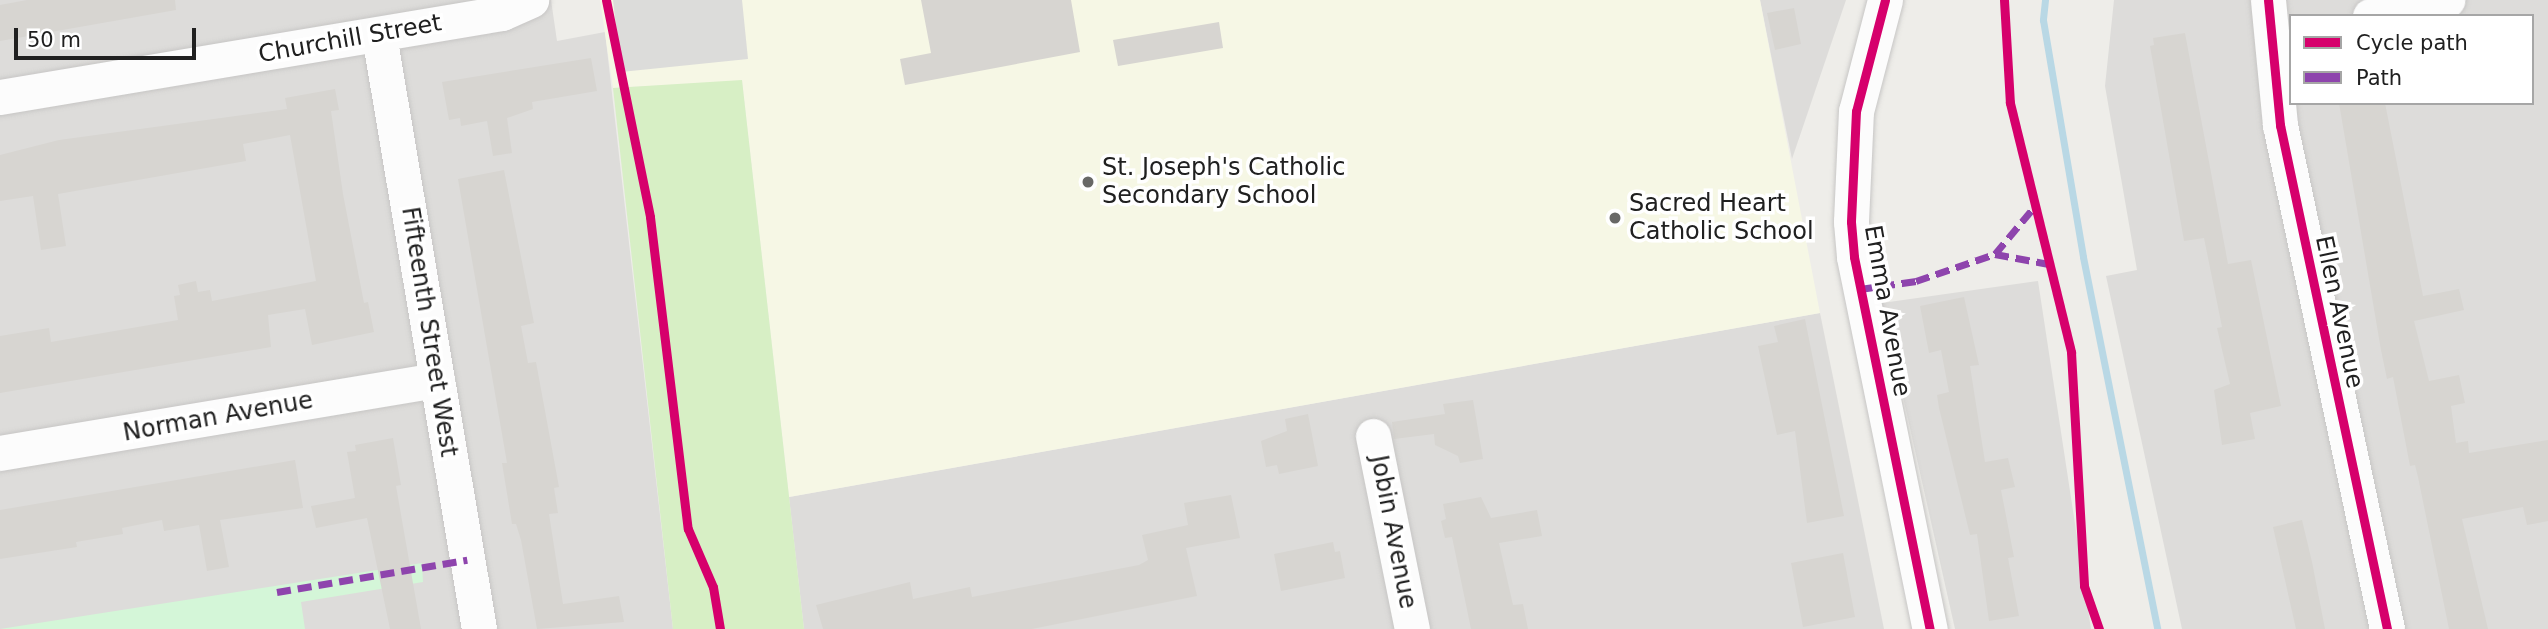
<!DOCTYPE html>
<style>
body{margin:0}
#map{position:relative;width:2548px;height:629px;overflow:hidden;background:#eeede9;font-family:"DejaVu Sans",sans-serif}
div>[style]{position:absolute}
[style*='--x']{left:calc(var(--x)*1px);top:calc(var(--y)*1px);width:calc(var(--w)*1px);rotate:calc(var(--a)*1deg)}
.residential>*{inset:0;background:#dddcda}
.education>*{inset:0;background:#f6f7e5}
.religious>*{inset:0;background:#dcdcda}
.grass>*{inset:0;background:#d7efc5}
.park>*{inset:0;background:#d4f6d8}
.stream>*{height:7px;margin:-3.5px;padding:0 3.5px;transform-origin:3.5px;border-radius:3.5px;background:#b9d8e5}
.building>*{inset:0;background:#d7d5d1}
.roads{filter:drop-shadow(0 0 2px #c7c6c5) drop-shadow(0 0 2px #c7c6c5)}
.minor>*{height:35px;margin:-17.5px;padding:0 17.5px;transform-origin:17.5px;border-radius:17.5px;background:#fcfcfc}
.quiet>*{height:7px;margin-top:-3.5px;transform-origin:0;background:repeating-linear-gradient(90deg,#8e44ad 0 14px,transparent 0 21px)}
.cycleway>*{height:9px;margin:-4.5px;padding:0 4.5px;transform-origin:4.5px;border-radius:4.5px;background:#d6006c}
.dots>*{width:19px;height:19px;translate:-50% -50%;box-sizing:border-box;border:4px solid #fff;border-radius:50%}
span{translate:-50% -50%;white-space:nowrap;text-align:center;line-height:1.15;-webkit-text-stroke:7px #fff;paint-order:stroke}
.street-label{font-size:24px;color:#202020}
.poi-label{font-size:24px;color:#202020}
.left{translate:0 -50%;text-align:left}
.legend{position:absolute;left:2289px;top:14px;width:245px;height:91px;box-sizing:border-box;background:#fff;border:2px solid #a6a6a6;margin:0;padding:9px 12px;list-style:none;font-size:21px;color:#202020}
.legend li{display:flex;align-items:center;gap:14px;height:35px}
.legend b{width:35px;border:2px solid #a6a6a6}
.scale{position:absolute;left:14px;top:28px;width:182px;height:32px;box-sizing:border-box;border:4px solid #202020;border-top:0;padding-left:9px;font-size:21px;line-height:24px;white-space:nowrap;color:#202020;-webkit-text-stroke:5px #fff;paint-order:stroke}
</style>
<div id="map">
<div class="residential">
<i style="clip-path:polygon(0 0,551px 0,557px 41px,605px 32px,673px 629px,0 629px)"></i>
<i style="clip-path:polygon(1760px 0,1846px 0,1792px 159px)"></i>
<i style="clip-path:polygon(evenodd,2114px 0,2548px 0,2548px 629px,2182px 629px,2106px 276px,2137px 270px,2105px 86px,2114px 0,2291px 16px,2532px 16px,2532px 103px,2291px 103px,2291px 16px)"></i>
<i style="clip-path:polygon(2038px 281px,2091px 629px,1955px 629px,1882px 303px)"></i>
<i style="clip-path:polygon(1820px 313px,1884px 629px,804px 629px,789px 497px)"></i>
</div>
<div class="education">
<i style="clip-path:polygon(600px 0,1760px 0,1820px 313px,789px 497px,742px 81px,613px 88px)"></i>
</div>
<div class="religious">
<i style="clip-path:polygon(613px 0,742px 0,748px 59px,621px 72px)"></i>
</div>
<div class="grass">
<i style="clip-path:polygon(742px 80px,804px 629px,673px 629px,613px 88px)"></i>
</div>
<div class="park">
<i style="clip-path:polygon(422px 563px,423px 582px,301px 602px,305px 629px,0 629px)"></i>
</div>
<div class="stream">
<i style="--x:2045;--y:0;--w:20;--a:96"></i>
<i style="--x:2043;--y:20;--w:240;--a:80.4"></i>
<i style="--x:2083;--y:257;--w:379;--a:78.7"></i>
</div>
<div class="building">
<i style="clip-path:polygon(27px 0,175px 0,176px 10px,0 41px,0 5px)"></i>
<i style="clip-path:polygon(921px 0,1071px 0,1080px 52px,905px 85px,900px 59px,931px 53px)"></i>
<i style="clip-path:polygon(1794px 8px,1801px 44px,1775px 50px,1767px 13px)"></i>
<i style="clip-path:polygon(1219px 22px,1223px 48px,1118px 66px,1113px 40px)"></i>
<i style="clip-path:polygon(2185px 33px,2228px 264px,2251px 260px,2281px 406px,2250px 413px,2255px 439px,2222px 445px,2214px 390px,2230px 384px,2217px 328px,2222px 327px,2204px 238px,2184px 241px,2150px 46px,2154px 45px,2153px 38px)"></i>
<i style="clip-path:polygon(591px 58px,597px 91px,532px 102px,533px 109px,507px 118px,512px 153px,493px 156px,487px 121px,461px 126px,460px 118px,449px 120px,442px 82px)"></i>
<i style="clip-path:polygon(335px 89px,339px 110px,331px 111px,343px 194px,364px 303px,368px 302px,374px 332px,312px 345px,305px 309px,268px 315px,271px 347px,0 393px,0 336px,49px 328px,51px 342px,178px 320px,174px 296px,180px 295px,178px 285px,196px 281px,198px 292px,210px 290px,212px 301px,316px 281px,290px 135px,243px 144px,246px 161px,58px 194px,66px 246px,41px 250px,33px 196px,0 201px,0 155px,59px 140px,287px 109px,285px 98px)"></i>
<i style="clip-path:polygon(2339px 103px,2385px 103px,2423px 296px,2459px 289px,2464px 310px,2414px 321px,2429px 381px,2459px 375px,2465px 403px,2451px 406px,2456px 443px,2468px 441px,2469px 453px,2548px 440px,2548px 521px,2527px 525px,2523px 507px,2462px 519px,2488px 629px,2449px 629px,2418px 477px,2415px 465px,2410px 466px,2393px 377px,2387px 379px,2381px 350px)"></i>
<i style="clip-path:polygon(504px 170px,534px 323px,521px 326px,528px 363px,536px 362px,559px 487px,554px 488px,558px 513px,549px 514px,563px 604px,619px 596px,624px 622px,537px 629px,521px 540px,516px 524px,512px 524px,502px 463px,507px 463px,458px 179px)"></i>
<i style="clip-path:polygon(1964px 297px,1979px 365px,1970px 366px,1985px 462px,2008px 458px,2015px 487px,2001px 490px,2014px 557px,2008px 558px,2019px 616px,1989px 621px,1977px 534px,1970px 535px,1939px 408px,1937px 395px,1949px 392px,1941px 350px,1929px 353px,1920px 306px)"></i>
<i style="clip-path:polygon(1805px 319px,1844px 516px,1807px 523px,1795px 431px,1777px 435px,1758px 346px,1778px 342px,1774px 326px)"></i>
<i style="clip-path:polygon(1473px 400px,1483px 459px,1460px 463px,1458px 456px,1435px 445px,1434px 434px,1394px 439px,1392px 422px,1445px 414px,1443px 404px)"></i>
<i style="clip-path:polygon(1308px 414px,1318px 466px,1279px 474px,1277px 465px,1266px 467px,1261px 441px,1287px 431px,1285px 419px)"></i>
<i style="clip-path:polygon(393px 438px,401px 485px,396px 486px,421px 629px,390px 629px,367px 518px,316px 528px,311px 506px,355px 498px,347px 452px,356px 451px,355px 445px)"></i>
<i style="clip-path:polygon(295px 460px,303px 508px,220px 520px,229px 567px,207px 571px,199px 525px,164px 531px,162px 520px,122px 528px,123px 534px,76px 542px,77px 547px,0 559px,0 510px)"></i>
<i style="clip-path:polygon(1231px 495px,1240px 538px,1186px 548px,1197px 596px,1032px 629px,823px 629px,816px 605px,910px 582px,913px 599px,970px 587px,972px 597px,1139px 565px,1148px 560px,1142px 535px,1188px 525px,1184px 503px)"></i>
<i style="clip-path:polygon(1481px 497px,1491px 518px,1537px 510px,1542px 536px,1499px 543px,1513px 605px,1523px 604px,1528px 629px,1471px 629px,1452px 537px,1445px 538px,1441px 521px,1446px 519px,1443px 504px)"></i>
<i style="clip-path:polygon(2302px 520px,2312px 562px,2325px 629px,2296px 629px,2273px 527px)"></i>
<i style="clip-path:polygon(1333px 542px,1335px 552px,1340px 551px,1345px 578px,1281px 591px,1274px 554px)"></i>
<i style="clip-path:polygon(1843px 553px,1855px 617px,1803px 627px,1791px 563px)"></i>
</div>
<div class="roads">
<div class="minor">
<i style="--x:1885;--y:0;--w:115;--a:104.6"></i>
<i style="--x:1856;--y:111;--w:111;--a:92.6"></i>
<i style="--x:1851;--y:222;--w:35;--a:85"></i>
<i style="--x:1854;--y:257;--w:380;--a:78.5"></i>
<i style="--x:2268;--y:0;--w:126;--a:84.5"></i>
<i style="--x:2280;--y:125;--w:515;--a:78.01"></i>
<i style="--x:2370;--y:16;--w:79;--a:-11.7"></i>
<i style="--x:379;--y:35;--w:602;--a:80.44"></i>
<i style="--x:0;--y:97;--w:509;--a:-9.5"></i>
<i style="--x:502;--y:13;--w:32;--a:-24"></i>
<i style="--x:1373;--y:436;--w:197;--a:78.6"></i>
<i style="--x:0;--y:453;--w:443;--a:-9.5"></i>
</div>
</div>
<div class="quiet">
<i style="--x:1995;--y:254;--w:62;--a:-50.2"></i>
<i style="--x:1860;--y:289;--w:57;--a:-8.1"></i>
<i style="--x:1916;--y:281;--w:83;--a:-18.9"></i>
<i style="--x:1995;--y:254;--w:55;--a:10.5"></i>
<i style="--x:277;--y:592;--w:193;--a:-9.6"></i>
</div>
<div class="cycleway">
<i style="--x:606;--y:0;--w:221;--a:78.5"></i>
<i style="--x:650;--y:217;--w:314;--a:83.1"></i>
<i style="--x:688;--y:529;--w:63;--a:66.7"></i>
<i style="--x:713;--y:587;--w:43;--a:80.5"></i>
<i style="--x:1885;--y:0;--w:115;--a:104.6"></i>
<i style="--x:1856;--y:111;--w:111;--a:92.6"></i>
<i style="--x:1851;--y:222;--w:35;--a:85"></i>
<i style="--x:1854;--y:257;--w:380;--a:78.5"></i>
<i style="--x:2004;--y:0;--w:103;--a:86.7"></i>
<i style="--x:2010;--y:103;--w:256;--a:76.2"></i>
<i style="--x:2071;--y:352;--w:234;--a:86.8"></i>
<i style="--x:2084;--y:586;--w:46;--a:70.8"></i>
<i style="--x:2268;--y:0;--w:126;--a:84.5"></i>
<i style="--x:2280;--y:125;--w:515;--a:78.01"></i>
</div>
<div class="dots">
<i style="left:1088px;top:182px;background:#686866"></i>
<i style="left:1615px;top:218px;background:#686866"></i>
</div>
<div class="street-label">
<span style="left:350px;top:39px;rotate:-10deg">Churchill Street</span>
<span style="left:1887px;top:311px;rotate:80deg">Emma Avenue</span>
<span style="left:2339px;top:312px;rotate:78deg">Ellen Avenue</span>
<span style="left:429px;top:332px;rotate:81deg">Fifteenth Street West</span>
<span style="left:218px;top:417px;rotate:-10deg">Norman Avenue</span>
<span style="left:1393px;top:532px;rotate:79deg">Jobin Avenue</span>
</div>
<div class="poi-label">
<span class="left" style="left:1102px;top:182px">St. Joseph's Catholic<br>Secondary School</span>
<span class="left" style="left:1629px;top:218px">Sacred Heart<br>Catholic School</span>
</div>
<ul class="legend">
<li><b style="height:9px;background:#d6006c"></b>Cycle path</li>
<li><b style="height:9px;background:#8e44ad"></b>Path</li>
</ul>
<div class="scale">50 m</div>
</div>
